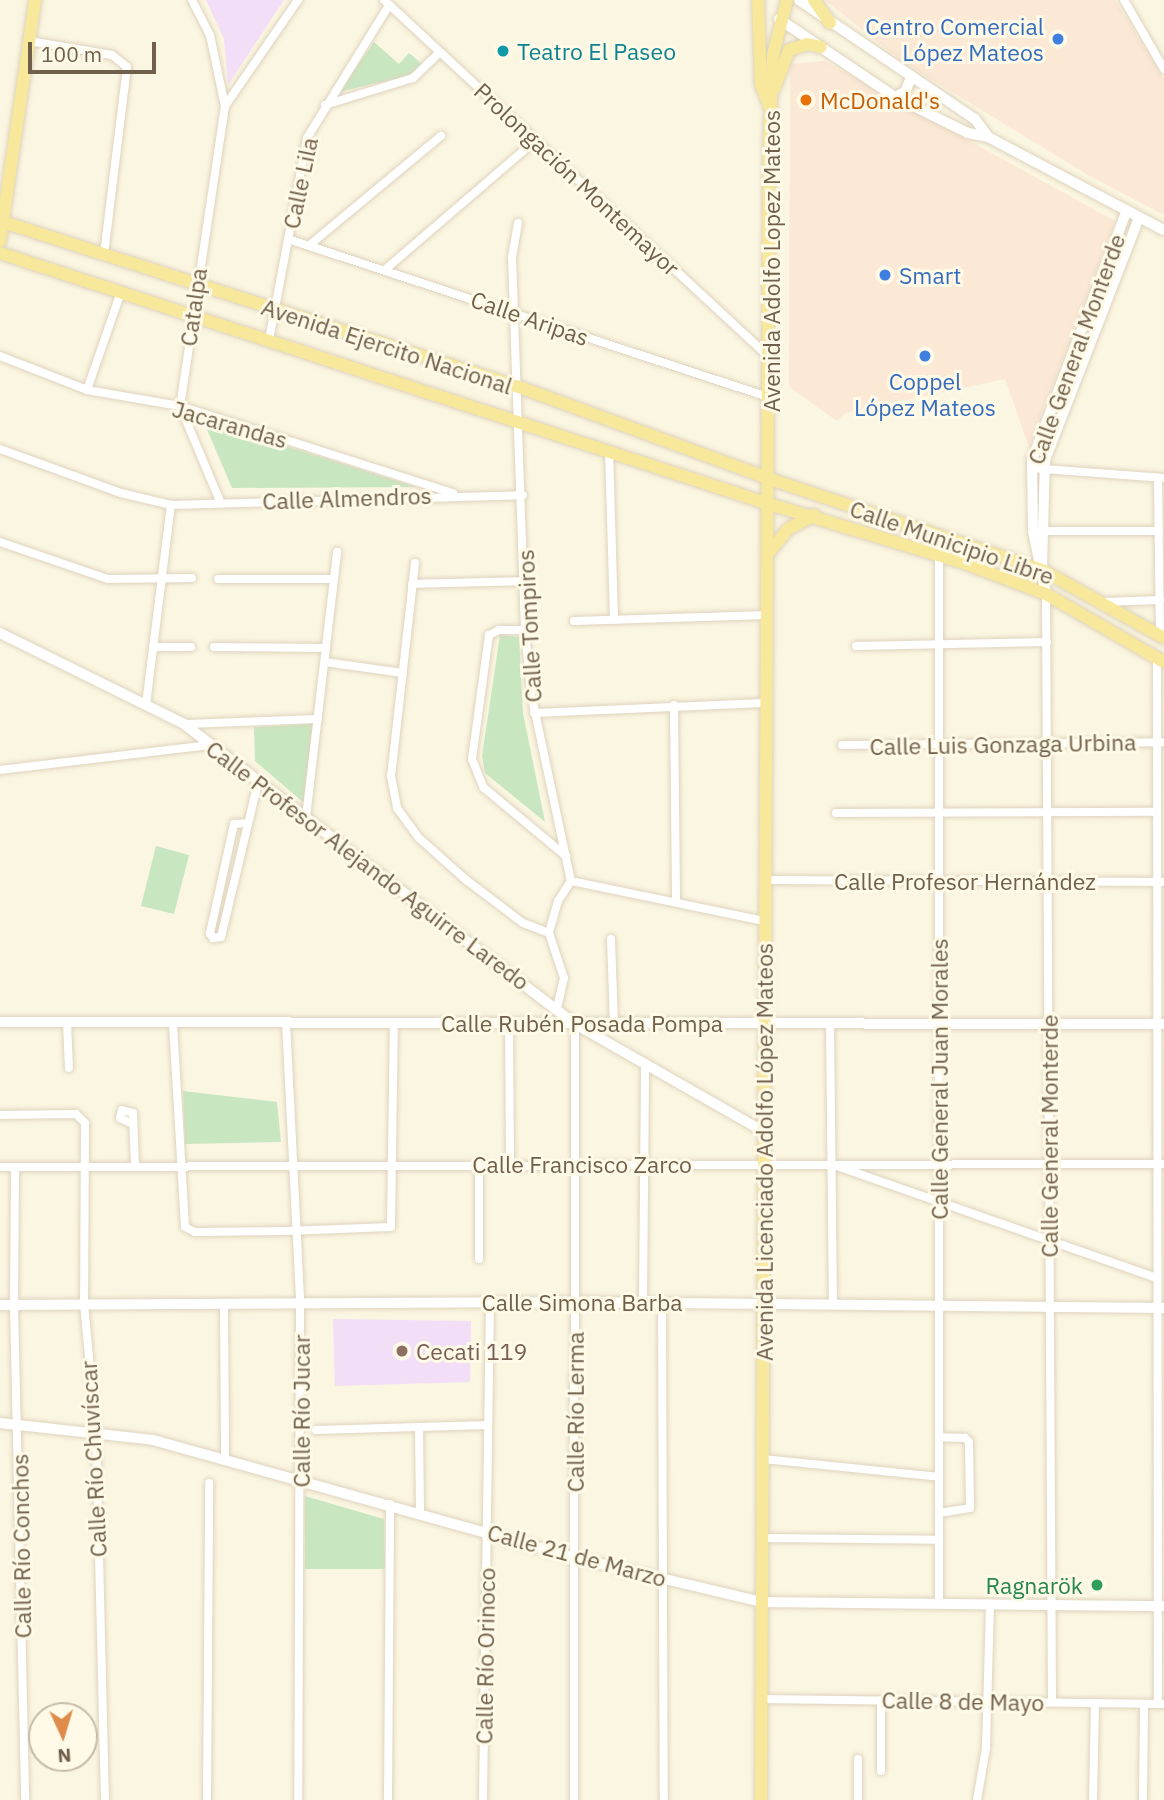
<!DOCTYPE html>
<meta charset="utf-8">
<style>
body{margin:0}
#map{position:relative;width:1164px;height:1800px;overflow:hidden;background:#fbf6e1;font-family:"IBM Plex Sans",sans-serif}
div>[style]{position:absolute}
[style*='--x']{left:calc(var(--x)*1px);top:calc(var(--y)*1px);width:calc(var(--w)*1px);rotate:calc(var(--a)*1deg)}
.commercial>*{inset:0;background:#fbe8d5}
.education>*{inset:0;background:#f3def7}
.green>*{inset:0;background:#c8e7c1}
.roads{filter:drop-shadow(0 0 2px #ded3be) drop-shadow(0 0 2px #ded3be)}
.street>*{height:8px;margin:-4px;padding:0 4px;transform-origin:4px;border-radius:4px;background:#fff}
.secondary>*{height:10px;margin:-5px;padding:0 5px;transform-origin:5px;border-radius:5px;background:#fff}
.primary>*{height:12px;margin:-6px;padding:0 6px;transform-origin:6px;border-radius:6px;background:#f7e89c}
.dots>*{width:19px;height:19px;translate:-50% -50%;box-sizing:border-box;border:4px solid #fefae7;border-radius:50%}
span{translate:-50% -50%;white-space:nowrap;text-align:center;line-height:1.15;-webkit-text-stroke:6px #fefae7;paint-order:stroke}
.shop-label{font-size:23px;color:#366cbe}
.right{translate:-100% -50%;text-align:right}
.left{translate:0 -50%;text-align:left}
.culture-label{font-size:23px;color:#0d838f}
.food-label{font-size:23px;color:#c56008}
.street-label{font-size:23px;color:#705f4a}
.education-label{font-size:23px;color:#785e54}
.leisure-label{font-size:23px;color:#27864d}
.north{position:absolute;left:28px;top:1702px;width:70px;height:70px;box-sizing:border-box;background:#fefae7;border:2px solid #c5bca8;border-radius:50%;rotate:176deg;font-size:19px;font-weight:700;line-height:28px;text-align:center;color:#705f4a}
.north::after{content:'';display:block;margin:auto;width:24px;height:32px;background:#df8b4c;clip-path:polygon(50% 0,100% 100%,50% 72%,0 100%)}
.scale{position:absolute;left:28px;top:42px;width:128px;height:32px;box-sizing:border-box;border:4px solid #705f4a;border-top:0;padding-left:9px;font-size:21px;line-height:24px;white-space:nowrap;color:#705f4a;-webkit-text-stroke:5px #fefae7;paint-order:stroke}
</style>
<div id="map">
<div class="commercial">
<i style="clip-path:polygon(825px 0,1115px 0,1164px 79px,1164px 215px,1088px 175px,903px 62px)"></i>
<i style="clip-path:polygon(824px 61px,1115px 221px,1029px 447px,1005px 379px,845px 413px,837px 421px,789px 387px,790px 64px)"></i>
</div>
<div class="education">
<i style="clip-path:polygon(206px 0,284px 0,228px 85px,224px 39px)"></i>
<i style="clip-path:polygon(333px 1319px,471px 1321px,470px 1382px,335px 1386px)"></i>
</div>
<div class="green">
<i style="clip-path:polygon(374px 42px,399px 64px,409px 53px,422px 64px,412px 75px,339px 92px)"></i>
<i style="clip-path:polygon(203px 420px,416px 487px,232px 488px)"></i>
<i style="clip-path:polygon(500px 635px,519px 637px,523px 713px,545px 822px,485px 773px,482px 756px)"></i>
<i style="clip-path:polygon(313px 724px,304px 803px,255px 761px,254px 727px)"></i>
<i style="clip-path:polygon(156px 846px,189px 855px,174px 914px,141px 906px)"></i>
<i style="clip-path:polygon(183px 1091px,277px 1102px,281px 1142px,185px 1144px)"></i>
<i style="clip-path:polygon(305px 1496px,384px 1519px,385px 1569px,305px 1569px)"></i>
</div>
<div class="roads">
<div class="street">
<i style="--x:192;--y:0;--w:39;--a:63"></i>
<i style="--x:210;--y:35;--w:73;--a:78.1"></i>
<i style="--x:225;--y:106;--w:303;--a:98.5"></i>
<i style="--x:180;--y:406;--w:103;--a:67.2"></i>
<i style="--x:384;--y:0;--w:525;--a:42.84"></i>
<i style="--x:1124;--y:0;--w:80;--a:59.9"></i>
<i style="--x:29;--y:41;--w:84;--a:9.6"></i>
<i style="--x:112;--y:55;--w:19;--a:39"></i>
<i style="--x:127;--y:67;--w:187;--a:97"></i>
<i style="--x:325;--y:105;--w:92;--a:-17.1"></i>
<i style="--x:413;--y:78;--w:37;--a:-44"></i>
<i style="--x:225;--y:106;--w:129;--a:-55.4"></i>
<i style="--x:518;--y:223;--w:35;--a:100"></i>
<i style="--x:512;--y:257;--w:373;--a:88"></i>
<i style="--x:525;--y:630;--w:63;--a:84.6"></i>
<i style="--x:531;--y:693;--w:192;--a:78"></i>
<i style="--x:571;--y:881;--w:24;--a:123"></i>
<i style="--x:558;--y:901;--w:33;--a:106"></i>
<i style="--x:549;--y:933;--w:47;--a:71.6"></i>
<i style="--x:564;--y:978;--w:32;--a:103"></i>
<i style="--x:288;--y:239;--w:508;--a:18.22"></i>
<i style="--x:312;--y:243;--w:168;--a:-39.7"></i>
<i style="--x:387;--y:268;--w:196;--a:-40.7"></i>
<i style="--x:269;--y:340;--w:206;--a:-79.3"></i>
<i style="--x:307;--y:138;--w:156;--a:-58.3"></i>
<i style="--x:0;--y:356;--w:93;--a:21.3"></i>
<i style="--x:87;--y:390;--w:94;--a:9.8"></i>
<i style="--x:180;--y:406;--w:287;--a:17.7"></i>
<i style="--x:87;--y:390;--w:104;--a:-70.9"></i>
<i style="--x:0;--y:449;--w:129;--a:20"></i>
<i style="--x:121;--y:493;--w:51;--a:13.5"></i>
<i style="--x:171;--y:505;--w:352;--a:-1.6"></i>
<i style="--x:609;--y:450;--w:170;--a:88.3"></i>
<i style="--x:1031;--y:468;--w:133;--a:4.3"></i>
<i style="--x:1158;--y:478;--w:158;--a:89.3"></i>
<i style="--x:1039;--y:531;--w:120;--a:0"></i>
<i style="--x:0;--y:542;--w:114;--a:18.9"></i>
<i style="--x:108;--y:579;--w:84;--a:-0.7"></i>
<i style="--x:939;--y:555;--w:1049;--a:90"></i>
<i style="--x:415;--y:563;--w:214;--a:96.4"></i>
<i style="--x:391;--y:776;--w:33;--a:79"></i>
<i style="--x:397;--y:808;--w:37;--a:54"></i>
<i style="--x:419;--y:838;--w:62;--a:41.7"></i>
<i style="--x:465;--y:879;--w:73;--a:37.2"></i>
<i style="--x:523;--y:923;--w:28;--a:21"></i>
<i style="--x:218;--y:579;--w:116;--a:0"></i>
<i style="--x:412;--y:584;--w:114;--a:-1.5"></i>
<i style="--x:1046;--y:594;--w:1108;--a:89.69"></i>
<i style="--x:1103;--y:602;--w:57;--a:-2"></i>
<i style="--x:574;--y:621;--w:193;--a:-1.8"></i>
<i style="--x:525;--y:630;--w:26;--a:180"></i>
<i style="--x:499;--y:630;--w:11;--a:153"></i>
<i style="--x:489;--y:635;--w:125;--a:97.8"></i>
<i style="--x:472;--y:759;--w:31;--a:68"></i>
<i style="--x:484;--y:788;--w:107;--a:39.7"></i>
<i style="--x:856;--y:646;--w:191;--a:-1.2"></i>
<i style="--x:153;--y:647;--w:38;--a:0"></i>
<i style="--x:214;--y:647;--w:112;--a:0.5"></i>
<i style="--x:1157;--y:658;--w:1046;--a:89.95"></i>
<i style="--x:325;--y:662;--w:78;--a:8.1"></i>
<i style="--x:146;--y:705;--w:202;--a:-82.9"></i>
<i style="--x:674;--y:705;--w:197;--a:89.4"></i>
<i style="--x:534;--y:713;--w:231;--a:-2.5"></i>
<i style="--x:185;--y:724;--w:133;--a:-2.2"></i>
<i style="--x:842;--y:745;--w:322;--a:-0.5"></i>
<i style="--x:0;--y:770;--w:211;--a:-6.8"></i>
<i style="--x:836;--y:813;--w:321;--a:-0.2"></i>
<i style="--x:306;--y:817;--w:267;--a:-83.3"></i>
<i style="--x:248;--y:823;--w:14;--a:176"></i>
<i style="--x:234;--y:824;--w:112;--a:102.4"></i>
<i style="--x:210;--y:933;--w:6;--a:59"></i>
<i style="--x:213;--y:938;--w:8;--a:-7"></i>
<i style="--x:221;--y:937;--w:56;--a:-76.5"></i>
<i style="--x:234;--y:883;--w:104;--a:-76.6"></i>
<i style="--x:765;--y:880;--w:399;--a:0.3"></i>
<i style="--x:571;--y:881;--w:198;--a:11.7"></i>
<i style="--x:611;--y:939;--w:84;--a:88"></i>
<i style="--x:286;--y:1022;--w:281;--a:87.1"></i>
<i style="--x:300;--y:1303;--w:497;--a:90.2"></i>
<i style="--x:67;--y:1023;--w:45;--a:87.5"></i>
<i style="--x:509;--y:1023;--w:141;--a:89.6"></i>
<i style="--x:830;--y:1023;--w:282;--a:89.4"></i>
<i style="--x:173;--y:1024;--w:203;--a:86.6"></i>
<i style="--x:185;--y:1227;--w:11;--a:27"></i>
<i style="--x:195;--y:1232;--w:91;--a:-0.6"></i>
<i style="--x:286;--y:1231;--w:105;--a:-2.2"></i>
<i style="--x:391;--y:1227;--w:205;--a:-89.2"></i>
<i style="--x:0;--y:1115;--w:76;--a:-0.8"></i>
<i style="--x:76;--y:1114;--w:13;--a:45"></i>
<i style="--x:85;--y:1123;--w:181;--a:90.3"></i>
<i style="--x:84;--y:1304;--w:129;--a:84.6"></i>
<i style="--x:96;--y:1432;--w:368;--a:88.6"></i>
<i style="--x:133;--y:1124;--w:14;--a:-155"></i>
<i style="--x:120;--y:1118;--w:8;--a:-76"></i>
<i style="--x:122;--y:1110;--w:11;--a:15"></i>
<i style="--x:133;--y:1113;--w:53;--a:87.8"></i>
<i style="--x:479;--y:1164;--w:95;--a:90"></i>
<i style="--x:837;--y:1166;--w:339;--a:19.3"></i>
<i style="--x:0;--y:1167;--w:1164;--a:-0.15"></i>
<i style="--x:15;--y:1167;--w:138;--a:90.4"></i>
<i style="--x:14;--y:1305;--w:495;--a:88.7"></i>
<i style="--x:643;--y:1302;--w:239;--a:-89.5"></i>
<i style="--x:662;--y:1302;--w:498;--a:89.8"></i>
<i style="--x:224;--y:1304;--w:154;--a:89.6"></i>
<i style="--x:419;--y:1427;--w:85;--a:89.3"></i>
<i style="--x:316;--y:1430;--w:172;--a:-1.7"></i>
<i style="--x:763;--y:1459;--w:177;--a:5.8"></i>
<i style="--x:939;--y:1513;--w:31;--a:-9"></i>
<i style="--x:970;--y:1508;--w:66;--a:-90.9"></i>
<i style="--x:969;--y:1442;--w:6;--a:-135"></i>
<i style="--x:965;--y:1438;--w:25;--a:-178"></i>
<i style="--x:762;--y:1538;--w:177;--a:0.6"></i>
<i style="--x:762;--y:1699;--w:402;--a:0.7"></i>
<i style="--x:881;--y:1771;--w:71;--a:-90"></i>
<i style="--x:207;--y:1800;--w:317;--a:-89.6"></i>
<i style="--x:388;--y:1800;--w:296;--a:-89.6"></i>
<i style="--x:483;--y:1800;--w:498;--a:-89.2"></i>
<i style="--x:574;--y:1800;--w:776;--a:-89.93"></i>
<i style="--x:858;--y:1800;--w:41;--a:-90"></i>
<i style="--x:977;--y:1800;--w:53;--a:-80.2"></i>
<i style="--x:986;--y:1748;--w:144;--a:-88.4"></i>
<i style="--x:1093;--y:1800;--w:97;--a:-88.8"></i>
<i style="--x:1143;--y:1800;--w:96;--a:-89.4"></i>
</div>
<div class="secondary">
<i style="--x:799;--y:0;--w:212;--a:34.1"></i>
<i style="--x:975;--y:119;--w:22;--a:54"></i>
<i style="--x:779;--y:19;--w:140;--a:33.9"></i>
<i style="--x:895;--y:97;--w:81;--a:26.3"></i>
<i style="--x:968;--y:133;--w:20;--a:11"></i>
<i style="--x:988;--y:137;--w:199;--a:27.9"></i>
<i style="--x:895;--y:97;--w:11;--a:-27"></i>
<i style="--x:905;--y:92;--w:15;--a:-67"></i>
<i style="--x:1042;--y:567;--w:107;--a:-88.4"></i>
<i style="--x:1045;--y:460;--w:260;--a:-68.8"></i>
<i style="--x:1046;--y:594;--w:64;--a:-101.7"></i>
<i style="--x:1033;--y:531;--w:71;--a:-90.8"></i>
<i style="--x:1032;--y:460;--w:265;--a:-69.2"></i>
<i style="--x:0;--y:633;--w:205;--a:26.3"></i>
<i style="--x:184;--y:724;--w:493;--a:37.5"></i>
<i style="--x:575;--y:1024;--w:218;--a:29.7"></i>
<i style="--x:0;--y:1022;--w:1164;--a:0.1"></i>
<i style="--x:0;--y:1305;--w:574;--a:-0.3"></i>
<i style="--x:574;--y:1302;--w:590;--a:0.58"></i>
<i style="--x:0;--y:1423;--w:154;--a:6.3"></i>
<i style="--x:153;--y:1440;--w:439;--a:15.6"></i>
<i style="--x:576;--y:1558;--w:191;--a:13.3"></i>
<i style="--x:762;--y:1602;--w:402;--a:0.6"></i>
</div>
<div class="primary">
<i style="--x:758;--y:0;--w:85;--a:88"></i>
<i style="--x:761;--y:85;--w:22;--a:68"></i>
<i style="--x:814;--y:0;--w:28;--a:55"></i>
<i style="--x:774;--y:89;--w:42;--a:-69"></i>
<i style="--x:789;--y:50;--w:19;--a:-18"></i>
<i style="--x:807;--y:44;--w:14;--a:12"></i>
<i style="--x:0;--y:221;--w:545;--a:17.74"></i>
<i style="--x:519;--y:387;--w:267;--a:20.1"></i>
<i style="--x:770;--y:479;--w:287;--a:18.5"></i>
<i style="--x:1042;--y:570;--w:140;--a:29.1"></i>
<i style="--x:0;--y:241;--w:244;--a:-81.7"></i>
<i style="--x:0;--y:253;--w:809;--a:18.08"></i>
<i style="--x:769;--y:504;--w:204;--a:16.8"></i>
<i style="--x:964;--y:563;--w:88;--a:20.7"></i>
<i style="--x:1046;--y:594;--w:136;--a:30"></i>
<i style="--x:767;--y:555;--w:33;--a:-51"></i>
<i style="--x:788;--y:529;--w:30;--a:-28"></i>
<i style="--x:761;--y:1800;--w:1653;--a:-89.72"></i>
<i style="--x:769;--y:147;--w:92;--a:-87.5"></i>
<i style="--x:773;--y:55;--w:57;--a:-75.7"></i>
</div>
</div>
<div class="dots">
<i style="left:1058px;top:39px;background:#3f7fe0"></i>
<i style="left:503px;top:51px;background:#0f9aa8"></i>
<i style="left:806px;top:100px;background:#e8710a"></i>
<i style="left:885px;top:275px;background:#3f7fe0"></i>
<i style="left:925px;top:356px;background:#3f7fe0"></i>
<i style="left:402px;top:1351px;background:#8d6e63"></i>
<i style="left:1097px;top:1585px;background:#2e9e5b"></i>
</div>
<div class="shop-label">
<span class="right" style="left:1044px;top:39px">Centro Comercial<br>López Mateos</span>
<span class="left" style="left:899px;top:275px">Smart</span>
<span style="left:925px;top:394px">Coppel<br>López Mateos</span>
</div>
<div class="culture-label">
<span class="left" style="left:517px;top:51px">Teatro El Paseo</span>
</div>
<div class="food-label">
<span class="left" style="left:820px;top:100px">McDonald's</span>
</div>
<div class="street-label">
<span style="left:577px;top:179px;rotate:43deg">Prolongación Montemayor</span>
<span style="left:300px;top:183px;rotate:-78deg">Calle Lila</span>
<span style="left:771px;top:261px;rotate:-90deg">Avenida Adolfo Lopez Mateos</span>
<span style="left:193px;top:307px;rotate:-82deg">Catalpa</span>
<span style="left:530px;top:318px;rotate:19deg">Calle Aripas</span>
<span style="left:387px;top:346px;rotate:18deg">Avenida Ejercito Nacional</span>
<span style="left:1076px;top:349px;rotate:-70deg">Calle General Monterde</span>
<span style="left:230px;top:424px;rotate:16deg">Jacarandas</span>
<span style="left:347px;top:498px;rotate:-2deg">Calle Almendros</span>
<span style="left:952px;top:542px;rotate:19deg">Calle Municipio Libre</span>
<span style="left:529px;top:626px;rotate:-93deg">Calle Tompiros</span>
<span style="left:1003px;top:744px;rotate:-1deg">Calle Luis Gonzaga Urbina</span>
<span style="left:368px;top:865px;rotate:37deg">Calle Profesor Alejando Aguirre Laredo</span>
<span style="left:965px;top:881px">Calle Profesor Hernández</span>
<span style="left:582px;top:1023px">Calle Rubén Posada Pompa</span>
<span style="left:939px;top:1079px;rotate:-90deg">Calle General Juan Morales</span>
<span style="left:1049px;top:1136px;rotate:-90deg">Calle General Monterde</span>
<span style="left:764px;top:1152px;rotate:-90deg">Avenida Licenciado Adolfo López Mateos</span>
<span style="left:582px;top:1164px">Calle Francisco Zarco</span>
<span style="left:582px;top:1302px">Calle Simona Barba</span>
<span style="left:301px;top:1411px;rotate:-90deg">Calle Río Jucar</span>
<span style="left:575px;top:1412px;rotate:-90deg">Calle Río Lerma</span>
<span style="left:93px;top:1459px;rotate:-93deg">Calle Río Chuvíscar</span>
<span style="left:21px;top:1546px;rotate:-91deg">Calle Río Conchos</span>
<span style="left:577px;top:1555px;rotate:15deg">Calle 21 de Marzo</span>
<span style="left:485px;top:1656px;rotate:-89deg">Calle Río Orinoco</span>
<span style="left:963px;top:1701px;rotate:1deg">Calle 8 de Mayo</span>
</div>
<div class="education-label">
<span class="left" style="left:416px;top:1351px">Cecati 119</span>
</div>
<div class="leisure-label">
<span class="right" style="left:1083px;top:1585px">Ragnarök</span>
</div>
<div class="north">N</div>
<div class="scale">100 m</div>
</div>
